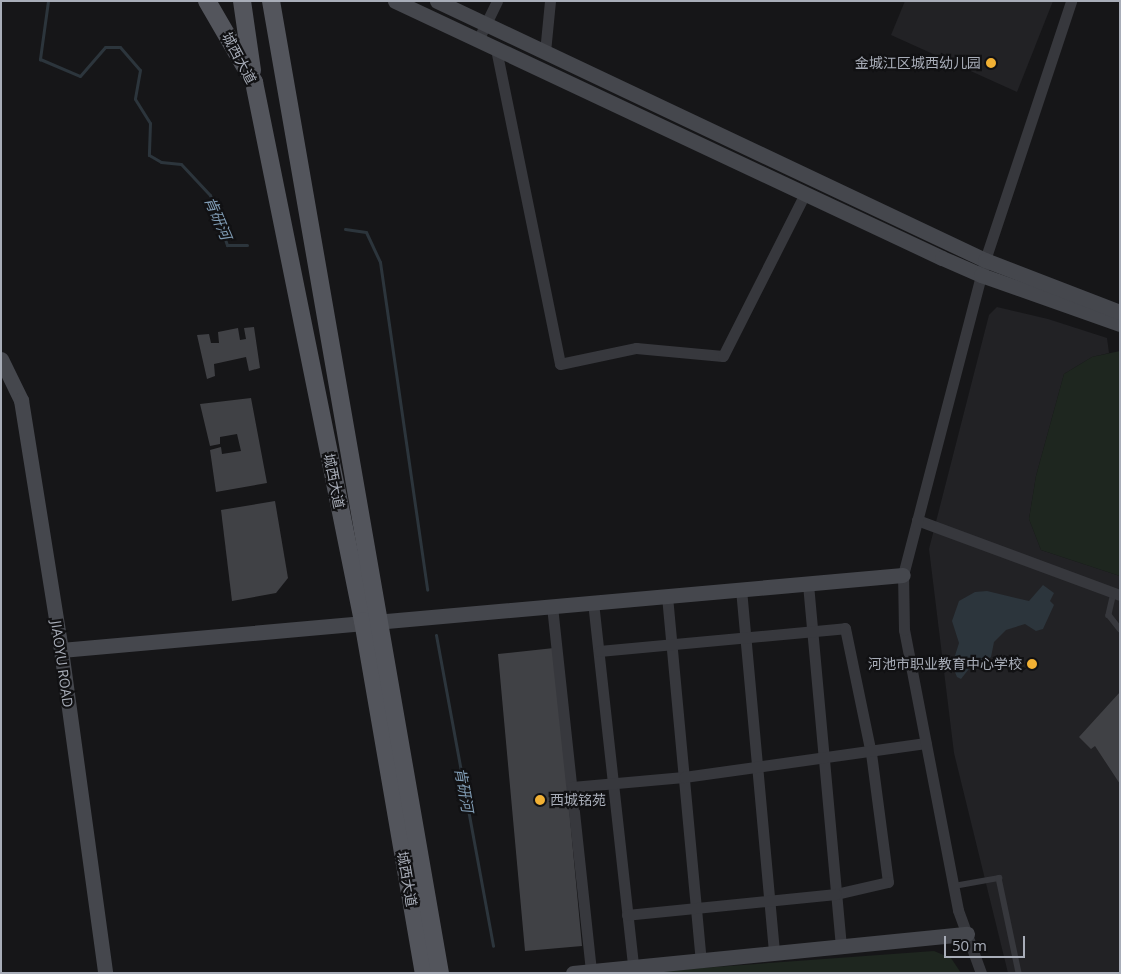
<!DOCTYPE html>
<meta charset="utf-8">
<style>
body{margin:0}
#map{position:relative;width:1121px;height:974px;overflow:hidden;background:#161618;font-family:"Open Sans","Noto Sans SC",sans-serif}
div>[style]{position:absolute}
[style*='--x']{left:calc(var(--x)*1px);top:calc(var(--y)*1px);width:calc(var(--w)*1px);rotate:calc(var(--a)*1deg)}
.built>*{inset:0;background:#222225}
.green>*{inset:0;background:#1e261f}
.water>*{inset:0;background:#2c353c}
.stream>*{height:3px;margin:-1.5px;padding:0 1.5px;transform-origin:1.5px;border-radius:1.5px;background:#2c353c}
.building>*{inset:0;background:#404145}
.lane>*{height:5.5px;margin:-2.75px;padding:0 2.75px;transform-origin:2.75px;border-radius:2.75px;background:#37383d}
.street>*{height:11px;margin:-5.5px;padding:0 5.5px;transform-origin:5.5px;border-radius:5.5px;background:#37383d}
.secondary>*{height:15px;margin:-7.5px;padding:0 7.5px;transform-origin:7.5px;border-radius:7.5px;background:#45474d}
.primary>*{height:18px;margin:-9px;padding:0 9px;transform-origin:9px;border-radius:9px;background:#53555c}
.dots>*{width:14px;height:14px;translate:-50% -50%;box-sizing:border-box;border:2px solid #111113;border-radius:50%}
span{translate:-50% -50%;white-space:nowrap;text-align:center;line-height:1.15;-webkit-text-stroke:4.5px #111113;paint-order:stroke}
.street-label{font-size:14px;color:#a8adb8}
.poi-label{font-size:14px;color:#a8adb8}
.right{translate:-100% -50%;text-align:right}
.left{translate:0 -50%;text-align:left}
.water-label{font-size:15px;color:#7f9bb3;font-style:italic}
.frame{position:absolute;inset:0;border:2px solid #a8adb8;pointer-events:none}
.scale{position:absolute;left:944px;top:936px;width:81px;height:22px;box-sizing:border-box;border:2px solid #a8adb8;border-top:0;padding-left:6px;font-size:15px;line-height:18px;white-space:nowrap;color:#a8adb8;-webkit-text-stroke:4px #111113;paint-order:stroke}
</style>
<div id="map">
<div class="built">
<i style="clip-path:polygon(905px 1px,1053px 1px,1017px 92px,891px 35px)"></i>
<i style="clip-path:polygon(997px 307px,1048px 319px,1107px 338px,1109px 353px,1092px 357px,1064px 374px,1036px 476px,1029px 519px,1041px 550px,1120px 576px,1120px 973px,1008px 973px,954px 753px,929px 549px,989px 315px)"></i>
</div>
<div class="green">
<i style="clip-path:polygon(1120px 351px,1120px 576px,1041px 550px,1029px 519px,1036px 476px,1064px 374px,1092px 357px)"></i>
<i style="clip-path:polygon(934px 951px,951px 958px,961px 973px,633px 973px)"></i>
</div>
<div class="water">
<i style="clip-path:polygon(1043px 585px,1054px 593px,1050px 601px,1054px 605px,1043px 629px,1036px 631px,1025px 624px,1006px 630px,994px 642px,991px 657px,986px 661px,972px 665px,961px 679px,957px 677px,952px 665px,959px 643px,952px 621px,959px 601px,975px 592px,987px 591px,1029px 601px)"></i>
</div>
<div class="stream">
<i style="--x:48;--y:1;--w:59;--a:97.9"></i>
<i style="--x:40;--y:59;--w:43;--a:23"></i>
<i style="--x:80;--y:76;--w:38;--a:-49"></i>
<i style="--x:105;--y:47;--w:15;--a:0"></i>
<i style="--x:120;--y:47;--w:30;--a:49"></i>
<i style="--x:140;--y:70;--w:29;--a:100"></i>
<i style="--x:135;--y:99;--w:28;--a:58"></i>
<i style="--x:150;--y:123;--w:32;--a:92"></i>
<i style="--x:149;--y:155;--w:14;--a:30"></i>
<i style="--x:161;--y:162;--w:20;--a:6"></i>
<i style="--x:181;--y:164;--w:42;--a:46.9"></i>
<i style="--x:210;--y:195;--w:53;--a:71.2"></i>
<i style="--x:227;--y:245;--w:20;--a:0"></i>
<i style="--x:345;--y:229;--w:21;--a:8"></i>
<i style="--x:366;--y:232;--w:33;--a:65"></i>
<i style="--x:380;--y:262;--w:331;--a:81.8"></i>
<i style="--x:436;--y:635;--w:316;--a:79.6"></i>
</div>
<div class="building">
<i style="clip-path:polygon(254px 327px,260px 368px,249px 371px,246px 357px,214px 364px,215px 376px,207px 379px,197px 335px,209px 334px,211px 343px,219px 343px,218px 332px,238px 328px,240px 340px,246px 339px,244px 328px)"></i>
<i style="clip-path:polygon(251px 398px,267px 483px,216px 492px,210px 450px,221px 447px,222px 454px,241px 451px,237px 434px,220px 437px,220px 444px,210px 446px,200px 404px)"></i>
<i style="clip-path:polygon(275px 501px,288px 578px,276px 593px,232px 601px,221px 510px)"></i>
<i style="clip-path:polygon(554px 648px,582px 946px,525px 951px,498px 654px)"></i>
<i style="clip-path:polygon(1120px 692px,1120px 784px,1095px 746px,1091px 749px,1079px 737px)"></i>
</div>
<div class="lane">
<i style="--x:1114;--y:593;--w:23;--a:103"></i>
<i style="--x:1109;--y:615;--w:18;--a:52"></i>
<i style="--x:954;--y:886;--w:46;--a:-10.1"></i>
<i style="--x:999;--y:878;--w:97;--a:78.1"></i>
</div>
<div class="street">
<i style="--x:478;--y:40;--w:43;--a:-64"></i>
<i style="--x:496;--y:49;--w:321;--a:78.5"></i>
<i style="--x:560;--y:364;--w:78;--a:-11.9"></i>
<i style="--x:636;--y:348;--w:87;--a:5.3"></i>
<i style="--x:723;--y:356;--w:182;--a:-63.2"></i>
<i style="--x:545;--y:52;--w:51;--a:-84.4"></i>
<i style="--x:917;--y:520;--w:216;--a:20.3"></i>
<i style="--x:808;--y:584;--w:364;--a:84.8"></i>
<i style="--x:741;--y:589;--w:365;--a:84.8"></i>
<i style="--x:667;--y:596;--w:366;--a:84.7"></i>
<i style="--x:593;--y:602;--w:367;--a:83.7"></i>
<i style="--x:552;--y:606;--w:367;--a:83.9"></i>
<i style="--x:599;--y:651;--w:247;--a:-5.3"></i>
<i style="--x:845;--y:628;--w:128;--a:78.3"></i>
<i style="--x:871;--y:753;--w:130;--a:82.5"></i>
<i style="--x:888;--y:882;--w:53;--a:167"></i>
<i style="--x:836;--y:894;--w:210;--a:174.3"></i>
<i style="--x:572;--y:787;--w:112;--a:-5.1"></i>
<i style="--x:684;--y:777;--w:244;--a:-8"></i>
<i style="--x:981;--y:973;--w:67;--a:-110.1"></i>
<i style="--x:958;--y:910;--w:285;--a:-100.9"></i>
<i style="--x:904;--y:630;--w:55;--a:-91"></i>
<i style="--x:903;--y:575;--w:325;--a:-75.4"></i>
<i style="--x:985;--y:260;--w:273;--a:-71.6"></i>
</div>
<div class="secondary">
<i style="--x:395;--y:1;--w:604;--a:25.17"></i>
<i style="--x:942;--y:258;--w:43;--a:23.6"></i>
<i style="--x:981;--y:275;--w:147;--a:19.4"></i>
<i style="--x:437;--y:1;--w:606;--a:25.3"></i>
<i style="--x:985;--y:260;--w:145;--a:21.1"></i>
<i style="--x:1;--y:359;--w:46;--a:64"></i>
<i style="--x:21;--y:400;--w:253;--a:80.9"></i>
<i style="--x:61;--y:650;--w:326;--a:82.2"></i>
<i style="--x:61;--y:650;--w:845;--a:-5.09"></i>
<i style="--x:573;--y:973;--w:396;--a:-5.7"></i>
</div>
<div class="primary">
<i style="--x:207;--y:1;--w:94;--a:59.9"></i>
<i style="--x:254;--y:82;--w:550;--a:78.57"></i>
<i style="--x:363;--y:621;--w:357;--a:80.2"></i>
<i style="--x:242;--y:1;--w:70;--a:81.8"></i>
<i style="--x:271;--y:1;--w:987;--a:80.14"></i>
</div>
<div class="dots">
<i style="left:991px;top:63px;background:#f2b134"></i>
<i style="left:1032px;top:664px;background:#f2b134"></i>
<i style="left:540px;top:800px;background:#f2b134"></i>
</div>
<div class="street-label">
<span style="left:239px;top:58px;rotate:62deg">城西大道</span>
<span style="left:334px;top:481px;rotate:79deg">城西大道</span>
<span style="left:62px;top:664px;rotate:82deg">JIAOYU ROAD</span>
<span style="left:407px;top:879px;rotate:80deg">城西大道</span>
</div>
<div class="poi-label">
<span class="right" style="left:981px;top:63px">金城江区城西幼儿园</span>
<span class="right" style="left:1022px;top:664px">河池市职业教育中心学校</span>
<span class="left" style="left:550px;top:800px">西城铭苑</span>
</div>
<div class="water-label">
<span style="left:218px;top:218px;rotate:67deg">肯研河</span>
<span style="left:464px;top:790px;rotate:80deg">肯研河</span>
</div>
<div class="frame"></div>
<div class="scale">50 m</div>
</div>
